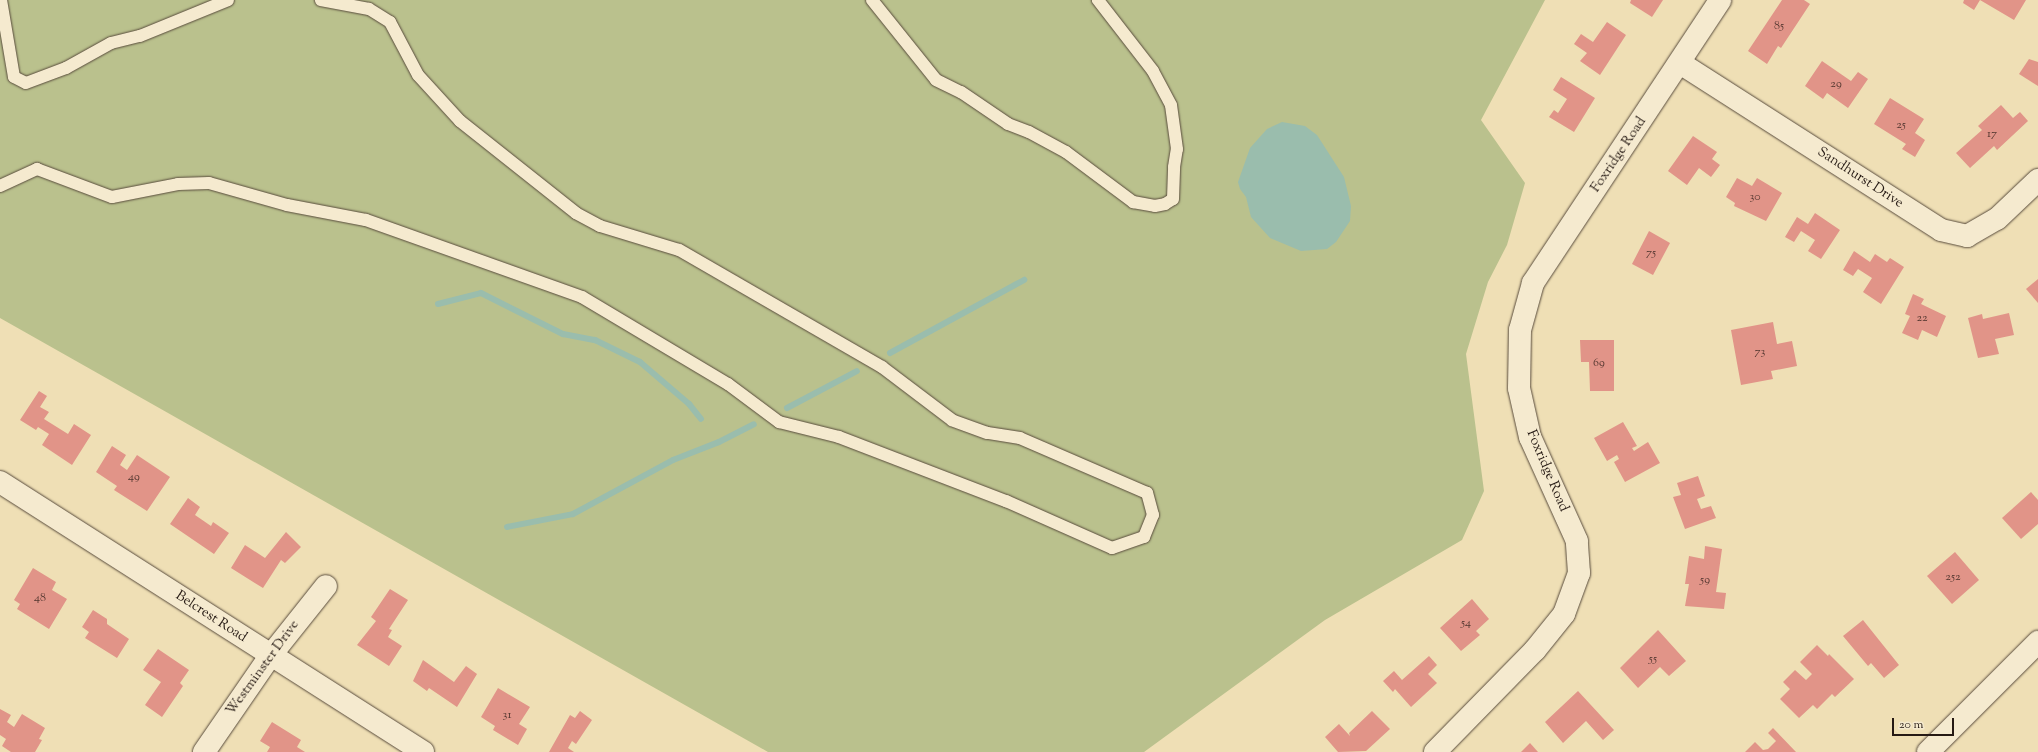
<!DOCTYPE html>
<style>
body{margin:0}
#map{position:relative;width:2038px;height:752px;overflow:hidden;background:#efdfb5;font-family:"Sorts Mill Goudy",serif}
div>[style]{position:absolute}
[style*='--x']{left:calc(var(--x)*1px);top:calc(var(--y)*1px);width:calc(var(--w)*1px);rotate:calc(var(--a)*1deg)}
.green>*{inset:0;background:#bac18d}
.water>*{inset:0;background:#9abdad}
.stream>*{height:6px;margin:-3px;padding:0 3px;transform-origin:3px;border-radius:3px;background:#9abdad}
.building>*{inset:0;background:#e19488}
.roads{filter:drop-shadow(0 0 1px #584b3c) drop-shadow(0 0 1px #584b3c)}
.lane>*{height:12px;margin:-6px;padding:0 6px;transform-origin:6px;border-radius:6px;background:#f5eacf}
.street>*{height:22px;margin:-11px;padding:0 11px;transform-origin:11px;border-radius:11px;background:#f5eacf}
.secondary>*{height:22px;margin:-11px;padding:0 11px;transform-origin:11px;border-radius:11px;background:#f5eacf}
span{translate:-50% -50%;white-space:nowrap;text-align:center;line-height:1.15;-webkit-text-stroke:3px #f5eacf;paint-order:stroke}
.number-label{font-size:12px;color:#553831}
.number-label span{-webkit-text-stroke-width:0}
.street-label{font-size:14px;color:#261a14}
.scale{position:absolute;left:1892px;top:718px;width:62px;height:18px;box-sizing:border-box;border:2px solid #261a14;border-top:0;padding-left:5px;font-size:12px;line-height:14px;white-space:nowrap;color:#261a14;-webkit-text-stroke:3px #f5eacf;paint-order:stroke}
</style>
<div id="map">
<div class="green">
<i style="clip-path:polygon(0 0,1545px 0,1481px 120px,1525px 183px,1507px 245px,1488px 282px,1466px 354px,1484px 491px,1462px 540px,1325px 620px,1144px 752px,768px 752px,0 318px)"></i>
</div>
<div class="water">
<i style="clip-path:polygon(1282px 122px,1305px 126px,1317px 135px,1344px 177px,1351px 206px,1350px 221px,1336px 242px,1327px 249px,1301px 251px,1270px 238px,1251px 217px,1246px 197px,1240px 189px,1238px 182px,1250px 148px,1267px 129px)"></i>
</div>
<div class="stream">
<i style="--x:438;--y:304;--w:44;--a:-14.3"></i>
<i style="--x:481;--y:293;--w:92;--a:26.6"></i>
<i style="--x:563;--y:334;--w:33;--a:11"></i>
<i style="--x:595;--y:340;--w:50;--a:26.1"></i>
<i style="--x:640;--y:362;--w:65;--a:40.6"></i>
<i style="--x:689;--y:404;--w:19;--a:51"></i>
<i style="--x:890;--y:353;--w:153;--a:-28.6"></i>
<i style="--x:787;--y:408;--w:79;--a:-27.9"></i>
<i style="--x:507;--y:527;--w:67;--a:-11.1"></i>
<i style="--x:573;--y:514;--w:114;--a:-28.4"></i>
<i style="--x:673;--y:460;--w:49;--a:-21.4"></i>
<i style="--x:719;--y:442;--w:39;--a:-27"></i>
</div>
<div class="building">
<i style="clip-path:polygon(1631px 0,1663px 0,1652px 17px,1630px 3px)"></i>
<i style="clip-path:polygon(1782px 0,1804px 0,1810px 4px,1781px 48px,1778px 46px,1767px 64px,1748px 51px)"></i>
<i style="clip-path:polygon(1964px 0,2026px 0,2014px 20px,1980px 0,1974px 10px,1963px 3px)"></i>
<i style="clip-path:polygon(1607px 22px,1626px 35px,1600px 75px,1580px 61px,1587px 53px,1574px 44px,1581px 34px,1593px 42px)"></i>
<i style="clip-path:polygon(2029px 59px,2038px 62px,2038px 86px,2019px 74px)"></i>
<i style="clip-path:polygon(1822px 61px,1851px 81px,1858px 72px,1868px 79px,1848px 108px,1827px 93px,1823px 99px,1805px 86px)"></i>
<i style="clip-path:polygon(1561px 77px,1595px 98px,1574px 132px,1549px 117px,1554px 110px,1558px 113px,1567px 99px,1553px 90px)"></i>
<i style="clip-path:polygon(1890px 98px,1924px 119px,1915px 133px,1925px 140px,1915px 157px,1902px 149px,1906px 144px,1874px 124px)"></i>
<i style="clip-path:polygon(2001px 105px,2013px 118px,2020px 112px,2028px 121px,1997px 150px,1994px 146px,1970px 168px,1956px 153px,1982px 130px,1978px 126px)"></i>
<i style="clip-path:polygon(1693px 136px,1717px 152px,1712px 159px,1720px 165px,1711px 177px,1699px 168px,1687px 185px,1668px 171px)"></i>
<i style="clip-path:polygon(1737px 178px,1752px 186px,1757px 178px,1782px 193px,1766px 221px,1734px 206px,1735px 203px,1726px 197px)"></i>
<i style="clip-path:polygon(1815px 213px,1840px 230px,1821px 259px,1808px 251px,1815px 240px,1801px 231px,1794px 242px,1785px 237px,1797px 217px,1808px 224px)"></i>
<i style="clip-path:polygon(1649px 231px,1670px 243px,1653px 275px,1632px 264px)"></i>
<i style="clip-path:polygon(1854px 251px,1870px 262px,1875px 254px,1887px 262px,1890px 258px,1904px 267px,1881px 304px,1863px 292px,1872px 278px,1858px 269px,1853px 276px,1843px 270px)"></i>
<i style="clip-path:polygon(2038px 279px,2038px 303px,2026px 289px)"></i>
<i style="clip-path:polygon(1913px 294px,1924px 299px,1921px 304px,1946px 316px,1937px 337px,1922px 330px,1918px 340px,1902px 333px,1910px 316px,1905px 314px)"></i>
<i style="clip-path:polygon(2009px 313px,2014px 335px,1995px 339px,1999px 354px,1978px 358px,1968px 318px,1982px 314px,1983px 319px)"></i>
<i style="clip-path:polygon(1773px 322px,1777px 344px,1792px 341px,1797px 366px,1771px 371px,1773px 379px,1741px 385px,1731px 330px)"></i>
<i style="clip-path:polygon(1580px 340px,1614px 340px,1614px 391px,1590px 391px,1589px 362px,1581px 362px)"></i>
<i style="clip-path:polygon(39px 391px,47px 396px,40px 407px,49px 412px,44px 419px,68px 434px,74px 424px,91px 435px,72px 465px,42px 445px,49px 434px,38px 427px,36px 430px,20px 420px)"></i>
<i style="clip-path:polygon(1623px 422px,1637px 446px,1632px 448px,1634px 451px,1648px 442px,1660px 463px,1625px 482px,1614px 462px,1619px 459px,1617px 455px,1607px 461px,1594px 438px)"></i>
<i style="clip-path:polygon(112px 446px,126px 455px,120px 465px,127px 470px,137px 455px,170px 477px,147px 511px,114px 490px,117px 486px,96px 472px)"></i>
<i style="clip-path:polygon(1698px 476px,1705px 496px,1697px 499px,1701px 509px,1711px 506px,1716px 518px,1685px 529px,1673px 497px,1681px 495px,1677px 483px)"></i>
<i style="clip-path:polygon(2031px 492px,2038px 500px,2038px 524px,2021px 539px,2002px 518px)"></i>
<i style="clip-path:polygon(188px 498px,200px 507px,195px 515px,211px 526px,213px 522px,229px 533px,214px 554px,170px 524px)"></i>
<i style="clip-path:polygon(286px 532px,301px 547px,285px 563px,281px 560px,263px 588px,231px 568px,245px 545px,265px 558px)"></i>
<i style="clip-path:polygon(1705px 546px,1722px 549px,1716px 592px,1726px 593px,1724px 609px,1685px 606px,1689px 584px,1685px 584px,1689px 556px,1704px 559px)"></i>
<i style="clip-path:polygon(1955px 552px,1979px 580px,1952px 604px,1927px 576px)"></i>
<i style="clip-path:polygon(33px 568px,56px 582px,52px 590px,67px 599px,49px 629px,17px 609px,20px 604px,14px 600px)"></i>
<i style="clip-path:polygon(390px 589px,408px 600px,389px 629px,392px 630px,388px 637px,402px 646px,389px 666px,357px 645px,376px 621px,371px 617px)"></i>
<i style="clip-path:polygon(1472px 599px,1489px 619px,1476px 631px,1480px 635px,1461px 651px,1440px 628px)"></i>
<i style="clip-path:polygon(93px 610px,107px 619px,107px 624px,129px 639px,117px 658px,85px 638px,89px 632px,82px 627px)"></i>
<i style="clip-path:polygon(1863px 620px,1899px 665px,1884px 678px,1871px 663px,1868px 666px,1843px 636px)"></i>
<i style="clip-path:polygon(1658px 630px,1686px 661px,1669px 676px,1660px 667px,1638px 688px,1620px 668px)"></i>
<i style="clip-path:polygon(1817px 645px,1828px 656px,1829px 654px,1854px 679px,1835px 697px,1832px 694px,1817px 709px,1813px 705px,1799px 718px,1780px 699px,1790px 689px,1783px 682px,1795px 670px,1806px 680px,1812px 674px,1800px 662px)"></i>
<i style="clip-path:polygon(158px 649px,189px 670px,180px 683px,183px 686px,162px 717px,145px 705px,161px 682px,143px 670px)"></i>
<i style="clip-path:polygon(1429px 656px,1437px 665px,1428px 674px,1437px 683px,1411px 707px,1395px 689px,1393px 692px,1383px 681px,1394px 671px,1402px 680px)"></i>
<i style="clip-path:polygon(423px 660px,454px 682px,466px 666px,477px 674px,457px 707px,429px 688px,427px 691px,413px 681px)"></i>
<i style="clip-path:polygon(498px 688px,530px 707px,519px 724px,527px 729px,518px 745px,493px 730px,495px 726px,481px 717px)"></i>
<i style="clip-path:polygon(1578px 691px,1614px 730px,1603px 740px,1586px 721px,1563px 743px,1545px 722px)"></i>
<i style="clip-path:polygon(0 709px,11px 715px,7px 722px,14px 727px,22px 714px,45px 728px,39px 739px,42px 740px,35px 752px,11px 752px,2px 746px,6px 739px,0 735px)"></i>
<i style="clip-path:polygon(580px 711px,592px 720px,576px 744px,572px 741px,568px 748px,574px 752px,549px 752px,570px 715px,575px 718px)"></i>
<i style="clip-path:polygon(1372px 711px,1390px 729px,1366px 751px,1338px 752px,1325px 737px,1339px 724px,1350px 736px,1349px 733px)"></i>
<i style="clip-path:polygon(272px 722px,301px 740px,297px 747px,305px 752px,267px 752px,270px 747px,260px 741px)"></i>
<i style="clip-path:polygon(1773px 728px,1796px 752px,1745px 752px,1755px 742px,1763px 750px,1768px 749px,1776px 741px,1768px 733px)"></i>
<i style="clip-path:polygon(1530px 743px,1538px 752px,1521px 752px)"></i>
</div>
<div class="roads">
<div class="lane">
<i style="--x:1;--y:0;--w:78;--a:80.4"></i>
<i style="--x:14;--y:77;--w:13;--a:27"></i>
<i style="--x:26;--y:83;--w:43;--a:-20.6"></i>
<i style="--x:66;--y:68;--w:51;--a:-29.1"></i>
<i style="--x:111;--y:43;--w:30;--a:-14"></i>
<i style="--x:140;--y:36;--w:95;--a:-22.2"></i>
<i style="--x:872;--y:0;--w:102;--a:51.3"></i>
<i style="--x:936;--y:80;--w:28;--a:26"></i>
<i style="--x:961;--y:92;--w:57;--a:34.2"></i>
<i style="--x:1008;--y:124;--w:22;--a:21"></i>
<i style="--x:1029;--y:132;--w:42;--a:28.4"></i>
<i style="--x:1066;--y:152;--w:84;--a:36.7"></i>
<i style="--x:1133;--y:202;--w:22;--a:10"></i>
<i style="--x:1155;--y:206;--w:10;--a:-11"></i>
<i style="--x:1165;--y:204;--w:9;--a:-32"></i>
<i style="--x:1173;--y:199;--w:32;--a:-88"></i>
<i style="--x:1174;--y:167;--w:18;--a:-81"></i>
<i style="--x:1177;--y:149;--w:44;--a:-97.8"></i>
<i style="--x:1171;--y:105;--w:38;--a:-118"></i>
<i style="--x:1153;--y:71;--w:90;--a:-127.8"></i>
<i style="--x:0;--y:186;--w:41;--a:-24.7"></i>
<i style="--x:37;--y:169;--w:80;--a:20.5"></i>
<i style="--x:112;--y:197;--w:67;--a:-11.1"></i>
<i style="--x:178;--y:184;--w:31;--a:-2"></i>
<i style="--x:209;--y:183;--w:81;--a:15.8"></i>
<i style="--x:287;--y:205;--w:80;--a:10.8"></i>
<i style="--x:366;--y:220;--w:229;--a:19.6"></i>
<i style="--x:582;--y:297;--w:170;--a:30.8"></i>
<i style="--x:728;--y:384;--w:64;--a:36.7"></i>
<i style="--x:779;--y:422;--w:62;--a:14"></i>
<i style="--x:839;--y:437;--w:179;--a:21"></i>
<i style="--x:1006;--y:501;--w:116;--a:23.9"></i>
<i style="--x:1112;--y:548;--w:34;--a:-19"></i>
<i style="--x:1144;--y:537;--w:24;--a:-68"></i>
<i style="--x:1153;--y:515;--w:23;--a:-105"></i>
<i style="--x:1147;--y:493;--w:138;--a:-156.6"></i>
<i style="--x:1020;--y:438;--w:33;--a:-171"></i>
<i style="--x:987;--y:433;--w:37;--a:-160"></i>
<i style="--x:952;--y:420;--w:88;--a:-142.9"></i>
<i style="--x:882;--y:367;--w:234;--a:-150"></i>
<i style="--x:679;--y:250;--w:83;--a:-163.1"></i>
<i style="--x:600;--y:226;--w:27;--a:-152"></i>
<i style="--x:576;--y:213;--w:148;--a:-141.6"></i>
<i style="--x:460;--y:121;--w:62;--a:-132.4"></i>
<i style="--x:418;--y:75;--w:60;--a:-117.8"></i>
<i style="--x:390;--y:22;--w:25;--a:-148"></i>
<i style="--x:369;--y:9;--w:49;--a:-169.4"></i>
</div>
<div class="street">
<i style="--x:1680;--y:63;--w:310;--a:32.6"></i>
<i style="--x:1941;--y:230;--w:27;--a:13"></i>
<i style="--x:1967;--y:236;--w:34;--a:-30"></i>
<i style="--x:1997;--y:219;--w:57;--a:-43.6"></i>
<i style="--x:0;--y:482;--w:502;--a:32.55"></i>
<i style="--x:204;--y:752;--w:118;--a:-55.4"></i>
<i style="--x:271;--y:655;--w:88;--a:-51.4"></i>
<i style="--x:1435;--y:752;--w:143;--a:-45.6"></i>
<i style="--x:1535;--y:650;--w:46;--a:-51.1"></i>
<i style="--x:1564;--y:614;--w:44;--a:-69.9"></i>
<i style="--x:1579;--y:573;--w:32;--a:-94"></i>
<i style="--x:1577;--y:541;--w:114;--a:-114.3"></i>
<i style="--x:1530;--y:437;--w:50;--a:-102.7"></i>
<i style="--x:1519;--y:388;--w:58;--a:-89"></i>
<i style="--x:1520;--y:330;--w:49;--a:-74.5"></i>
<i style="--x:1533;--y:283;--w:339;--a:-56.5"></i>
</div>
<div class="secondary">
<i style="--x:1928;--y:752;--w:156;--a:-45"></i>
</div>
</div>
<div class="number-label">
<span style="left:1779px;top:27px">85</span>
<span style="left:1836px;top:85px">29</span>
<span style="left:1901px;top:126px">25</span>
<span style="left:1992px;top:135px">17</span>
<span style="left:1755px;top:198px">30</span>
<span style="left:1651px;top:254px">75</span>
<span style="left:1922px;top:319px">22</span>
<span style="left:1760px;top:353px">73</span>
<span style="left:1599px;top:364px">69</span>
<span style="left:134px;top:478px">49</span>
<span style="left:1953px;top:578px">252</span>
<span style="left:1705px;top:581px">59</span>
<span style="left:40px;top:599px">48</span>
<span style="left:1466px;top:624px">54</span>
<span style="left:1653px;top:660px">55</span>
<span style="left:507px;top:716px">31</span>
</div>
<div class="street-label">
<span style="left:1619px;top:155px;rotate:-56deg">Foxridge Road</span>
<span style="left:1860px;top:178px;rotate:33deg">Sandhurst Drive</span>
<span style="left:1547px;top:471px;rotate:67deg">Foxridge Road</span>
<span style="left:211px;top:617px;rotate:33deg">Belcrest Road</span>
<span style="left:263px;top:668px;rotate:-54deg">Westminster Drive</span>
</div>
<div class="scale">20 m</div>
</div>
